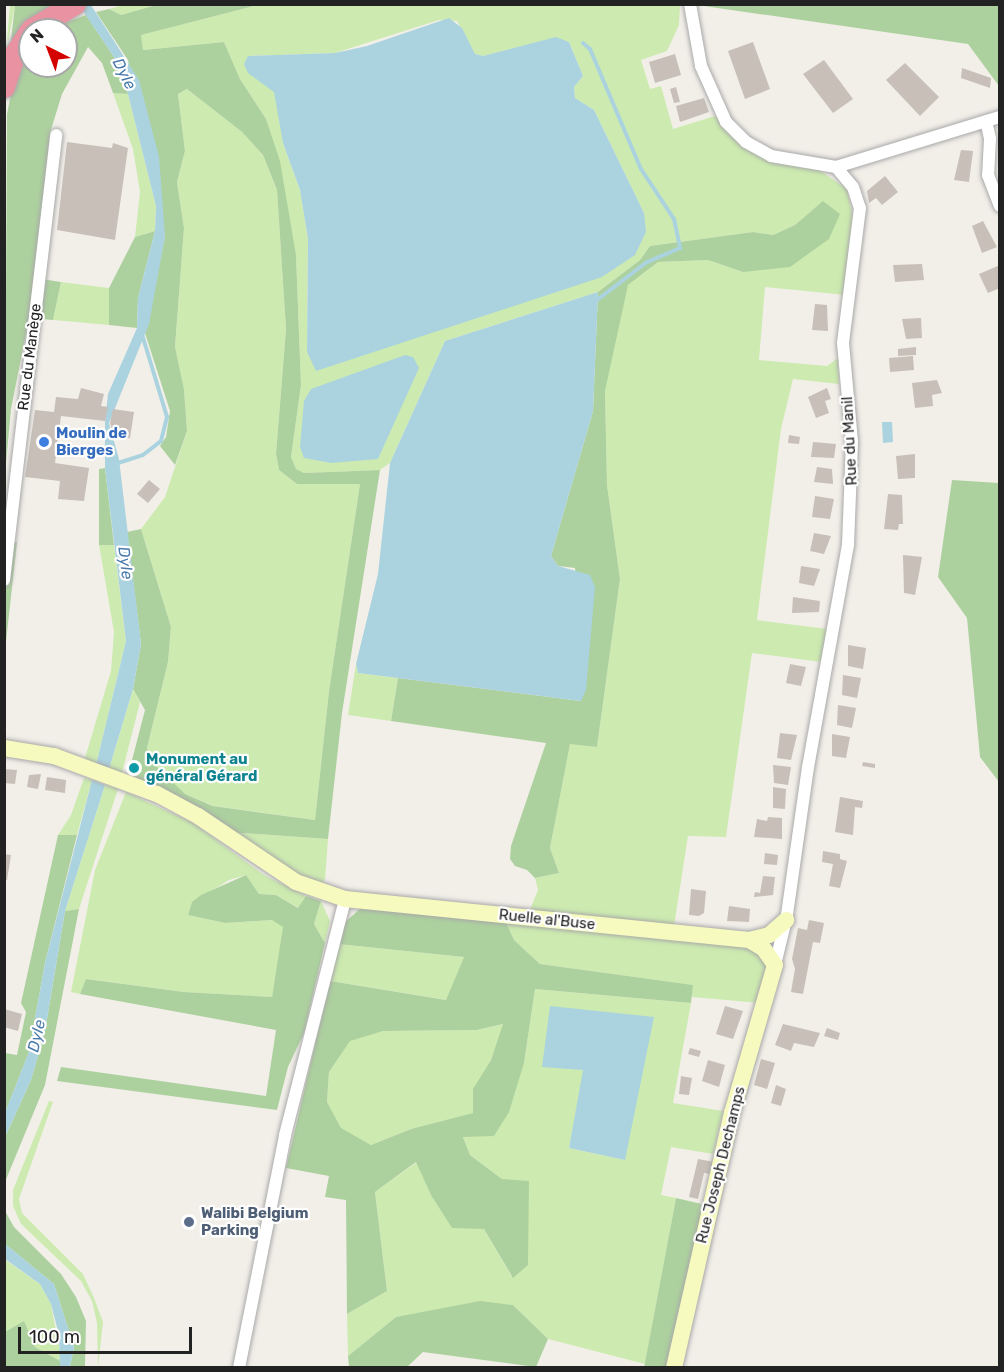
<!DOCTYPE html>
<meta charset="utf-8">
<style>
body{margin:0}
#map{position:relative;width:1004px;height:1372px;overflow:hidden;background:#f2efe9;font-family:Rubik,sans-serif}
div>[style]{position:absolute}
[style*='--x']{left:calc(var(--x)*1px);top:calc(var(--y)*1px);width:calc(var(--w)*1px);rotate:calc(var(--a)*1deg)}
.grass>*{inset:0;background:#cdebb0}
.forest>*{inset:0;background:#add19e}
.water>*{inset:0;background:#aad3df}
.stream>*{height:4px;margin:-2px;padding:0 2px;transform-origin:2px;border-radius:2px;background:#aad3df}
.building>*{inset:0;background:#c7bfb8}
.roads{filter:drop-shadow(0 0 2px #a9a9a9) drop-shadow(0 0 2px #a9a9a9)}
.street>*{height:12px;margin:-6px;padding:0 6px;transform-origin:6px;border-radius:6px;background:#fff}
.secondary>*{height:16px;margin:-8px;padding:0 8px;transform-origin:8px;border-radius:8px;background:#f7fabf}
.highway>*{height:22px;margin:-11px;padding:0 11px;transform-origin:11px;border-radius:11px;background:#e892a2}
.dots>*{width:16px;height:16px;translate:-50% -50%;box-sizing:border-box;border:3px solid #fff;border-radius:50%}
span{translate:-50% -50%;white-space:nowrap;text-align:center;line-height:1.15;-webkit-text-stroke:4.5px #fff;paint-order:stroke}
.street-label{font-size:15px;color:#222}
.shop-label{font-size:15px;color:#366cbe;font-weight:700}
.left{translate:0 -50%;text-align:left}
.culture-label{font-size:15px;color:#0d838f;font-weight:700}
.service-label{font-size:15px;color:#4e5e75;font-weight:700}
.water-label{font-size:16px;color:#4a7aab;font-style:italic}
.frame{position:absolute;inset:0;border:6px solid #222;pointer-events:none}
.north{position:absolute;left:18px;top:18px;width:60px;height:60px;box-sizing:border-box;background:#fff;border:2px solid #a7a7a7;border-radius:50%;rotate:318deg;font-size:16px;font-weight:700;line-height:24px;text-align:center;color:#222}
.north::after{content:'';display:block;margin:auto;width:21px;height:27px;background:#d40000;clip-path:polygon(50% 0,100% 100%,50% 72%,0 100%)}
.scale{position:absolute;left:18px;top:1327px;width:174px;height:27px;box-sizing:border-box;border:3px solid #222;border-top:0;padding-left:8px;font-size:18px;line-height:21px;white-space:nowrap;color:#222;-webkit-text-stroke:4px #fff;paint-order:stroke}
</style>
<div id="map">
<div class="grass">
<i style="clip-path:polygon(10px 5px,15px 5px,8px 43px,7px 39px)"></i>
<i style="clip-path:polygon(123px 5px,156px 5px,121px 15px,109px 9px)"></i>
<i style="clip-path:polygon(evenodd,258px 5px,680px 5px,679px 25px,667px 51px,641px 60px,650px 89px,661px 86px,673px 129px,715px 116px,747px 150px,773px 161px,819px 170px,847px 189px,854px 222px,846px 295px,765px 287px,759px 360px,827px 366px,838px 358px,839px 384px,793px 379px,781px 429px,757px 620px,827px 629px,822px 662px,752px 653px,726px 837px,688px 836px,674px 926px,529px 912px,538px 890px,535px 878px,559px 873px,550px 848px,570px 743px,597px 747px,620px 579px,607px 485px,605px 391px,614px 334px,628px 285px,658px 262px,708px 260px,743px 272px,823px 201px,795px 225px,773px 235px,753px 232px,650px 246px,640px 260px,598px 292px,445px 341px,390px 463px,380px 470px,304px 473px,296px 470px,291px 457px,301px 385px,296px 255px,266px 119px,240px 79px,224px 42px,143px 50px,140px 35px,258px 5px,439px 20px,457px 21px,475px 54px,483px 56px,556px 38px,569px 42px,583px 76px,574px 87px,575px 98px,594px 110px,644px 213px,307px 352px,308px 239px,300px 190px,283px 143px,282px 116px,274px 91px,248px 56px,335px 53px,439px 20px,258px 5px,418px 362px,378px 459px,359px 459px,418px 362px)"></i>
<i style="clip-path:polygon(187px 89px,242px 132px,263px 155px,277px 190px,286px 329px,276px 454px,279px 470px,297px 484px,360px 484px,329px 691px,315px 820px,214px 806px,185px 794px,161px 775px,147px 748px,168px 662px,171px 627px,141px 529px,165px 497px,187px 431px,184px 389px,175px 348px,184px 228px,177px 182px,185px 151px,178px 94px)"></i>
<i style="clip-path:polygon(113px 93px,128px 94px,156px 206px,155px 231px,135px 237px,140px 192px,133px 149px)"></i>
<i style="clip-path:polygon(61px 282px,109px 288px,109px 325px,53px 320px)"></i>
<i style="clip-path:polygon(99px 545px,114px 545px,126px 641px,96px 765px,85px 758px,111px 671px,114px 632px)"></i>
<i style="clip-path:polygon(356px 664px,358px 673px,398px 678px,391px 721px,348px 715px)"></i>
<i style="clip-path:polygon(133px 689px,140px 702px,122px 773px,109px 769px)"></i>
<i style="clip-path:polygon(84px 778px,92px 780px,77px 835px,58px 835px,71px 815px)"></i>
<i style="clip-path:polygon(105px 785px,118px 789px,79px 909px,65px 911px)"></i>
<i style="clip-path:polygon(126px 792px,193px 823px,264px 875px,306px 896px,299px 908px,276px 895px,259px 894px,246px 875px,229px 880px,192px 903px,188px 915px,225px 923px,273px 920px,284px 927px,272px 997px,184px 992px,87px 979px,80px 994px,71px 992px,95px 870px)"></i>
<i style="clip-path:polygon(229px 832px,328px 839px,325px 879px,320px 886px,298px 878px)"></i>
<i style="clip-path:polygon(321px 901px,330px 921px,325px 943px,314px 924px)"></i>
<i style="clip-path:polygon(505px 920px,752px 945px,761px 951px,768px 971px,760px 1003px,692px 997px,692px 985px,540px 964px,514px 940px)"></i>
<i style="clip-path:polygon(338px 944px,464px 957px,447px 1000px,330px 981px)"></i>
<i style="clip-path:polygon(evenodd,535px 989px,691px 1003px,673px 1103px,723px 1111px,713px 1154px,671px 1147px,661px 1195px,676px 1198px,645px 1364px,548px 1339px,513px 1305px,396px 1317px,348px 1356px,347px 1314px,387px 1291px,375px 1192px,417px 1162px,431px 1195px,484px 1229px,512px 1277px,502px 1179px,470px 1155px,463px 1137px,524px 1063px,535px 989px,584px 1070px,625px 1160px,569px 1148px,584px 1070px)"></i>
<i style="clip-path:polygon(504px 1024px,491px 1060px,474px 1089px,474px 1113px,411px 1129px,371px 1145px,341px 1129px,327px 1102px,329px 1072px,350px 1040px,383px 1031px,477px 1030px)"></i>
<i style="clip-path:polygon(49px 1101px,53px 1102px,19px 1199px,22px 1213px,83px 1274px,94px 1298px,103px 1322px,98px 1367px,97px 1323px,92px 1301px,81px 1281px,21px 1224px,13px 1206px,13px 1190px)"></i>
<i style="clip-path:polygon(4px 1259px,40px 1284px,51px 1304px,62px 1362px,35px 1347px,24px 1322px,5px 1332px)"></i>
</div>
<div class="forest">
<i style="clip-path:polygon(15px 5px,56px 5px,11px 40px)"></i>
<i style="clip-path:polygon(156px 5px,258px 5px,141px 35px,143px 50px,224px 42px,240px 79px,266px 119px,280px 161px,296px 255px,301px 385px,291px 457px,296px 469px,304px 473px,380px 470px,342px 713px,328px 839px,229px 832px,132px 775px,131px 764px,145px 710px,133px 689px,141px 644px,127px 532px,141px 529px,171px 627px,168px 662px,147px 748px,152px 762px,185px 794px,213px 806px,315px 820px,329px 691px,360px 484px,297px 484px,279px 470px,276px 454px,286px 329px,277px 190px,263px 155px,242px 132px,187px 89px,178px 94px,185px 151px,177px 182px,184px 228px,175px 347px,184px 389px,187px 431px,175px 465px,160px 446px,166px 437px,170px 411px,145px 333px,165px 236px,128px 60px,96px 12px,109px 9px,121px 15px)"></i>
<i style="clip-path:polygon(697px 5px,999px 5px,999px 86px,968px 44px)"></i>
<i style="clip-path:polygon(86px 15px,114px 57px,128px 94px,113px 93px,102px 63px,88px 47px,62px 94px,50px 133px,35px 278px,61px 282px,53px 320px,29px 318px,11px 409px,5px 474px,7px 114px,12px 89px,30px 45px,30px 66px,66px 66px,66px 30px,45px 30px)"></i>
<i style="clip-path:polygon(823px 201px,840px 214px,829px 239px,790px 267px,743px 272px,708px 260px,658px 262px,628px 285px,605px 391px,607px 485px,620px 579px,597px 747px,570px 744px,550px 848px,559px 873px,535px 878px,527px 870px,515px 866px,510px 859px,511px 846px,546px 743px,391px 721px,398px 678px,581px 701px,575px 568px,558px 566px,551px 556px,593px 411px,598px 292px,640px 260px,650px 246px,753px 232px,773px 235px,795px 225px)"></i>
<i style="clip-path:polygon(155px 231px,138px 298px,137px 328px,109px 325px,109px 288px,135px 237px)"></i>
<i style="clip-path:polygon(105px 468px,114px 545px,99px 545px,99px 469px)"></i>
<i style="clip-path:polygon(952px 480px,999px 483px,999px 782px,980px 757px,967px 618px,938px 577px)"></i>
<i style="clip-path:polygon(5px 542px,17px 542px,5px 651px)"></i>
<i style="clip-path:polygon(58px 835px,77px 835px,45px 963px,29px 1052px,5px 1113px,5px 1053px,17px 1055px,26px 1012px,21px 1003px)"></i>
<i style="clip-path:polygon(246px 875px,259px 894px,276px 895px,298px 908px,306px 896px,321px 901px,314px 924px,325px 943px,304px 1033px,288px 1067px,277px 1110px,57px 1081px,61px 1067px,266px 1096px,276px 1030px,80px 994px,86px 979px,184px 992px,272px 997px,283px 927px,272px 920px,225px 923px,188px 915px,192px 902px,201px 895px)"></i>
<i style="clip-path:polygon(evenodd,362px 907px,505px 920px,514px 940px,540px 964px,693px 985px,691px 1003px,535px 989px,524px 1063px,509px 1112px,494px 1136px,463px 1137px,470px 1155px,502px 1179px,529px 1181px,528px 1265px,513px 1278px,484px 1229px,452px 1228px,431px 1195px,416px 1162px,375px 1192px,387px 1291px,347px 1314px,346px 1200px,325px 1197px,329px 1176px,286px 1168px,330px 981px,446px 1000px,464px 957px,338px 944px,342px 925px,362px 907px,503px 1024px,491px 1060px,473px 1089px,473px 1113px,411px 1129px,371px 1145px,341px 1128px,327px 1102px,329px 1072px,350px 1041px,383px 1031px,477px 1030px,503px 1024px)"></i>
<i style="clip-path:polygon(79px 909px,45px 1085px,5px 1182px,5px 1137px,31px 1080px,45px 1031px,65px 911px)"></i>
<i style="clip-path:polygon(676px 1198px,706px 1205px,670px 1367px,644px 1368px)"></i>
<i style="clip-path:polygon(4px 1209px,14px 1227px,61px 1274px,76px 1297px,86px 1321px,85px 1367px,70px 1367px,74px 1347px,54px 1284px,5px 1244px)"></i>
<i style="clip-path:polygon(480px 1301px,513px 1305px,548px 1339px,536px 1367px,423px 1352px,407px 1367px,349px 1367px,348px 1356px,396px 1317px)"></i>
<i style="clip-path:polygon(24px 1321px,35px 1347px,62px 1362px,60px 1367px,5px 1368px,5px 1332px)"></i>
</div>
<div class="water">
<i style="clip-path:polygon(79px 5px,91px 5px,139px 80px,159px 157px,165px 236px,149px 324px,109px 423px,119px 459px,141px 644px,133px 689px,109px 769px,96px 765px,126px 641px,105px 468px,105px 421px,108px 394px,137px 328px,138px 298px,155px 231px,156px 206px,128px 94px,114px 57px)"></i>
<i style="clip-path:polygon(449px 18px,462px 28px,475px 54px,483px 56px,556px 37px,569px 42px,583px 76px,574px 87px,575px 98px,594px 110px,644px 213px,646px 232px,635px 255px,602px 277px,316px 371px,307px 352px,308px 239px,300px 190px,283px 143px,274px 92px,248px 73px,244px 64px,248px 56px,335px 53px,367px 46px)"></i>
<i style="clip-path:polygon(598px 292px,593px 411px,551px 556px,558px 566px,590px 575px,595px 587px,586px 690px,581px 701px,358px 673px,356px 664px,378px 574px,390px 463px,445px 341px)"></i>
<i style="clip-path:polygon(405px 355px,413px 357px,419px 368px,378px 459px,331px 463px,304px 458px,300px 447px,304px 401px,311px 389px)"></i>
<i style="clip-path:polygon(882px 422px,892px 422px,893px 442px,883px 443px)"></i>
<i style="clip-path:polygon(92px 780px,105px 785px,65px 911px,45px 1031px,31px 1080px,5px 1137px,5px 1113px,29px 1052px,45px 963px)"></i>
<i style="clip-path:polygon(550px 1006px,654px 1017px,625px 1160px,569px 1148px,583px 1070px,542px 1067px)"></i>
<i style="clip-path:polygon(5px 1244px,54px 1284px,74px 1347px,70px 1367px,60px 1367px,59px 1335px,51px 1304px,40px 1284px,5px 1259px)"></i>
</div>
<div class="stream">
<i style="--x:583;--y:43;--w:9;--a:41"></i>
<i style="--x:590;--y:49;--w:130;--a:67"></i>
<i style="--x:641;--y:169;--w:60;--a:56.6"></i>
<i style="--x:674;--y:219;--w:30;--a:78"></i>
<i style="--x:680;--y:248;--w:36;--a:157"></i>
<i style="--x:647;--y:262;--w:63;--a:142.8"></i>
<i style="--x:115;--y:464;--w:29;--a:-18"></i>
<i style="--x:143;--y:455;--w:23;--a:-38"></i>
<i style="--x:161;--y:441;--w:25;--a:-76"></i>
<i style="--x:167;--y:417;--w:87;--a:-106.8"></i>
</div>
<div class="building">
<i style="clip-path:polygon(753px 42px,770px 89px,745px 99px,728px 51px)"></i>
<i style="clip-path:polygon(675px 54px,681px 75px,655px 83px,649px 62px)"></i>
<i style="clip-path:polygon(824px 60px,853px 99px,833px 113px,803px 74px)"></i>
<i style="clip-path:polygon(905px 63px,939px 97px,920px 116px,886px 80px)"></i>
<i style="clip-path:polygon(962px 68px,991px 78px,990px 88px,961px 78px)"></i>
<i style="clip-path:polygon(676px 87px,680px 102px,674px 103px,670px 89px)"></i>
<i style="clip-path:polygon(704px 98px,709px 112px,680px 122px,676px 106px)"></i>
<i style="clip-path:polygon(67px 142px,112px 148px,113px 143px,128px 148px,115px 240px,57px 230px)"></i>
<i style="clip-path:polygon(961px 150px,973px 151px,969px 182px,954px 180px)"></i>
<i style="clip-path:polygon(885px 176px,898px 192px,882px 205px,876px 198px,869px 203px,867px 191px)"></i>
<i style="clip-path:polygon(983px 221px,997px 247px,982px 253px,972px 226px)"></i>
<i style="clip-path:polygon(922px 264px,924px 280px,895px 282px,893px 265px)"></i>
<i style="clip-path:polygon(1000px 265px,1000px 288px,988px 293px,979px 274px)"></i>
<i style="clip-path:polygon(815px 304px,827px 305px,828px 331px,812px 330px)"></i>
<i style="clip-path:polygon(921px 318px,922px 338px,906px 339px,902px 319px)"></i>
<i style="clip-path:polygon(916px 347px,916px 355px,898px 356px,898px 349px)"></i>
<i style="clip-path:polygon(913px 356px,914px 370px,890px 372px,889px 358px)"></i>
<i style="clip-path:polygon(937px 380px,942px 393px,932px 395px,933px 406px,915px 408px,912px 383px)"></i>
<i style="clip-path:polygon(81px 388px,104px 394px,101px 406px,108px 407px,105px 421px,61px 416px,55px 463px,89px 468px,84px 501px,58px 499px,60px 481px,25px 477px,35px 410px,54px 412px,56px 397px,78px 399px)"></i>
<i style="clip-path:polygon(827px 388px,831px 399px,825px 401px,829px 413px,816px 418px,808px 397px)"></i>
<i style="clip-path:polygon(113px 409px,134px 412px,130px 438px,115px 439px,110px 423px)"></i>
<i style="clip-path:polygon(789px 435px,800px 437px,799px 444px,788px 443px)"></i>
<i style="clip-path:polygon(813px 442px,836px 444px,834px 458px,811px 457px)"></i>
<i style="clip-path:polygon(915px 454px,915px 478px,898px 479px,896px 456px)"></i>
<i style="clip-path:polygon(817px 467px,832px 469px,833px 484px,814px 482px)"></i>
<i style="clip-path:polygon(149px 480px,160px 489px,148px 503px,137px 494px)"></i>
<i style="clip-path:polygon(888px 494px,902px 495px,903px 524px,899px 524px,898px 530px,884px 529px)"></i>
<i style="clip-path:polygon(815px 496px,834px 499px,830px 519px,812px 517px)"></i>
<i style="clip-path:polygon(814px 533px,831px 536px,824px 554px,810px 551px)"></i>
<i style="clip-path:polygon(903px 555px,922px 557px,915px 595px,904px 593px)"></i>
<i style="clip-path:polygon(801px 566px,820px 569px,814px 586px,799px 583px)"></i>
<i style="clip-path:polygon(793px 597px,820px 601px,819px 612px,792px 613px)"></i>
<i style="clip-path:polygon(848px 645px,866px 648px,863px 669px,848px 666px)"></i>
<i style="clip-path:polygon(790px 664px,806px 667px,801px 686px,786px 683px)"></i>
<i style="clip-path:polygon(843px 675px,861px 678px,857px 698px,842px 695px)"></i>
<i style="clip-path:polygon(838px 705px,856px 708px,852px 728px,837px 725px)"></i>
<i style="clip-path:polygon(780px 733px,797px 735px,791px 760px,777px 758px)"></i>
<i style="clip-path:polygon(832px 734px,850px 737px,846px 758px,832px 756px)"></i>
<i style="clip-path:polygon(863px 762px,875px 764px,875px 768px,862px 766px)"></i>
<i style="clip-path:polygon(773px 765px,791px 767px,788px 785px,774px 783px)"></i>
<i style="clip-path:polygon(4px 769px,17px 770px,15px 784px,4px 783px)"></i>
<i style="clip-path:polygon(41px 774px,38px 789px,27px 787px,29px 775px)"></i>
<i style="clip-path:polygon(47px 777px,66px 780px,65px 793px,45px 790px)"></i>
<i style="clip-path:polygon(773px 787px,786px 789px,785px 809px,773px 808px)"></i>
<i style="clip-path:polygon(840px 797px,863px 801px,862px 808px,855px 807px,853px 835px,835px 832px)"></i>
<i style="clip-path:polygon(768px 817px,782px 818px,782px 839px,754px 837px,757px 819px,767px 821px)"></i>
<i style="clip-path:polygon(823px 851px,840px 854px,840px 859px,847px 861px,840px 888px,829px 886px,833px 864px,822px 862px)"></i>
<i style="clip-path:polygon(765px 853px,778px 855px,777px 865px,764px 864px)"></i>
<i style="clip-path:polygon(4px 854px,11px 855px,7px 880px,4px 880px)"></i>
<i style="clip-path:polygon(763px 876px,775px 877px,773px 895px,754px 897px,755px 892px,760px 893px)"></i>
<i style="clip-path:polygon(691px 889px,706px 891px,704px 913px,699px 916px,689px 915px)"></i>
<i style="clip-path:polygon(729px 906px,750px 909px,749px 922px,727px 921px)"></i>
<i style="clip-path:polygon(809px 920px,824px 923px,820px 943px,813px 942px,803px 994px,791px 992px,795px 969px,792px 959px,798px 928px,807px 930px)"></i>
<i style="clip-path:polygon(725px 1006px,743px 1011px,733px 1039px,716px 1034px)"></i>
<i style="clip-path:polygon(4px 1009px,22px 1014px,18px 1031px,4px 1027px)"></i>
<i style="clip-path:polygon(783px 1024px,820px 1033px,814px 1047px,794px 1043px,791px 1051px,775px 1045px)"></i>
<i style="clip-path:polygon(827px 1028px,840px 1033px,838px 1040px,824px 1036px)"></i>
<i style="clip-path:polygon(690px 1048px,701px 1051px,699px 1057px,688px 1054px)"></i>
<i style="clip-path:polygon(761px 1059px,775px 1063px,767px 1089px,754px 1085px)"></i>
<i style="clip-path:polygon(708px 1060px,725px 1065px,719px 1087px,702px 1081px)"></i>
<i style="clip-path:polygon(681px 1076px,692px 1078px,689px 1095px,679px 1094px)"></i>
<i style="clip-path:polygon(776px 1085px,786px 1089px,781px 1106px,771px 1103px)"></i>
<i style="clip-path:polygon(698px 1159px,714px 1162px,711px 1174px,704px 1173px,698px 1199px,689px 1197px)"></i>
</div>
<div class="roads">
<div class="street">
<i style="--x:690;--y:4;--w:63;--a:79.9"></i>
<i style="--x:701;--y:66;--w:61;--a:65.9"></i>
<i style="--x:726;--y:122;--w:28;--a:45"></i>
<i style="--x:746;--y:142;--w:29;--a:29"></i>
<i style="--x:771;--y:156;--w:66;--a:9.6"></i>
<i style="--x:836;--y:167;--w:26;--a:50"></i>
<i style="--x:853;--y:187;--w:22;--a:72"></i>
<i style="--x:860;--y:208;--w:136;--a:97.2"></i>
<i style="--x:843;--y:343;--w:98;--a:84.8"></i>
<i style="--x:852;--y:441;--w:104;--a:92.2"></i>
<i style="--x:848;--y:545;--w:226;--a:100.2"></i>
<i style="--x:808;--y:767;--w:149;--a:98.1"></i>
<i style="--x:787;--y:915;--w:51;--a:103.5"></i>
<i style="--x:986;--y:121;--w:18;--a:77"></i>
<i style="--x:990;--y:139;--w:36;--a:93"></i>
<i style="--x:988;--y:175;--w:33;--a:69"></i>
<i style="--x:836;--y:167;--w:171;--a:-17"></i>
<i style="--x:4;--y:580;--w:448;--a:-83.3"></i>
<i style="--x:239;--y:1368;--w:237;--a:-78.8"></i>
<i style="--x:285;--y:1135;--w:244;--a:-75.7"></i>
</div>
<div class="secondary">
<i style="--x:4;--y:748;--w:51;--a:9.1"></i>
<i style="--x:54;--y:756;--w:110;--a:20.3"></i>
<i style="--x:157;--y:794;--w:47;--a:28.2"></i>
<i style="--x:198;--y:816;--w:118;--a:34"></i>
<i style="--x:296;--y:882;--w:52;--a:19.1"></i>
<i style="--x:345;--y:899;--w:406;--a:5.8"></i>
<i style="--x:749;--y:940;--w:21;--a:-14"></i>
<i style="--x:769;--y:935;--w:23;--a:-41"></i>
<i style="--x:674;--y:1368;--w:262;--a:-77.2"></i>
<i style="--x:732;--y:1113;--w:154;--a:-73.8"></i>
<i style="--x:775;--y:965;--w:19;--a:-125"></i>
<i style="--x:764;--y:949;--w:17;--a:-149"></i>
</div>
<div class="highway">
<i style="--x:32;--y:30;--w:50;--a:-31.2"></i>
<i style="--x:4;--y:87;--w:32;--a:-72"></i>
<i style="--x:14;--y:57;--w:30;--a:-57"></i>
</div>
</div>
<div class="dots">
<i style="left:44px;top:442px;background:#3f7fe0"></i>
<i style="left:134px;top:768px;background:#0f9aa8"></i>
<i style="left:189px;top:1222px;background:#5c6f8a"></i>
</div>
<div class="street-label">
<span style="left:30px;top:357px;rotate:-83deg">Rue du Manège</span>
<span style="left:850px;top:441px;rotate:-93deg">Rue du Manil</span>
<span style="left:547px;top:920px;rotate:6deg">Ruelle al'Buse</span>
<span style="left:721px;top:1165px;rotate:-76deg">Rue Joseph Dechamps</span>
</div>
<div class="shop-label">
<span class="left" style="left:56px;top:442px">Moulin de<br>Bierges</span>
</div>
<div class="culture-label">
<span class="left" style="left:146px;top:768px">Monument au<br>général Gérard</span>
</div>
<div class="service-label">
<span class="left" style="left:201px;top:1222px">Walibi Belgium<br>Parking</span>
</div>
<div class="water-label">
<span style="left:124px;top:74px;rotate:63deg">Dyle</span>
<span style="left:125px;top:563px;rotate:83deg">Dyle</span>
<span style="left:37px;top:1036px;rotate:-77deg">Dyle</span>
</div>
<div class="frame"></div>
<div class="north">N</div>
<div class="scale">100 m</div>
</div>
